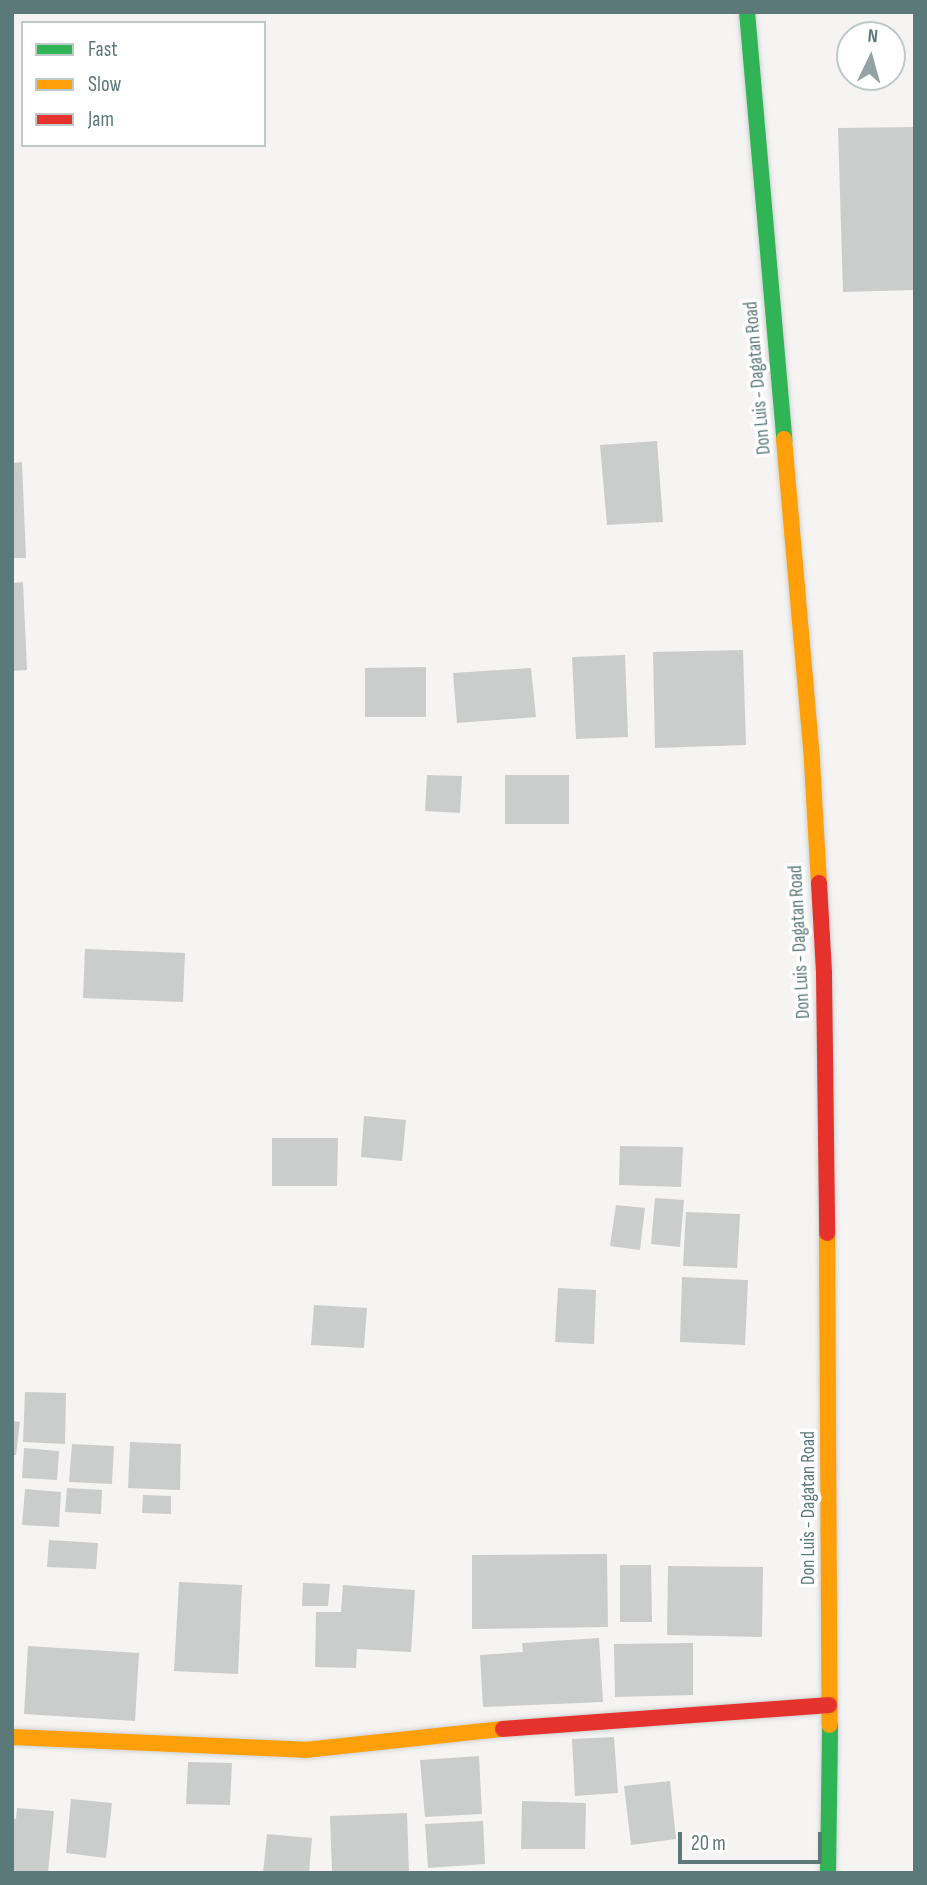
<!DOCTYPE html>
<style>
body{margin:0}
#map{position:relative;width:927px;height:1885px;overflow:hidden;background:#f5f4f3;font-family:"Sofia Sans Condensed",sans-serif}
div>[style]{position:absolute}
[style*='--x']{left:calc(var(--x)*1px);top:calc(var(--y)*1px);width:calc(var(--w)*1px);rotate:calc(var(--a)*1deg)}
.building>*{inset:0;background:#cbcdcc}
.roads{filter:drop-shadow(0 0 2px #d0d2d1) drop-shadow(0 0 2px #d0d2d1)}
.fast>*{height:16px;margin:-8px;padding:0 8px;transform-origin:8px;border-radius:8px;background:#30b455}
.slow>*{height:16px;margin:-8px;padding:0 8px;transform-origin:8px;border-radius:8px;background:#ff9f0a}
.jam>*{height:16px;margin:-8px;padding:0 8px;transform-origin:8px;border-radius:8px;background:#e5322d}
span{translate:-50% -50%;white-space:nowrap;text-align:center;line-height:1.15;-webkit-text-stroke:7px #fff;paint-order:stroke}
.street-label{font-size:19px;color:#5b7978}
.frame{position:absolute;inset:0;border:14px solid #5b7978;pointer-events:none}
.legend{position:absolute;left:21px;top:21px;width:245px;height:126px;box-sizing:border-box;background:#fff;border:2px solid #bdc9c9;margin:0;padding:9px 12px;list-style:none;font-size:21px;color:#5b7978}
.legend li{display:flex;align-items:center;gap:14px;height:35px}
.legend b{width:35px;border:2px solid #bdc9c9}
.north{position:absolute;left:836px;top:21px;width:70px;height:70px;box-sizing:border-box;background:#fff;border:2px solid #bdc9c9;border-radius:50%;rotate:5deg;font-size:19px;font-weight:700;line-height:28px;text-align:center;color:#5b7978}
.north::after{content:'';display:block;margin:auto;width:24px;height:32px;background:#91a4a3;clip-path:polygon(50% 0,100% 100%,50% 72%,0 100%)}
.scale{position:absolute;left:678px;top:1832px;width:144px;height:32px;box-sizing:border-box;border:4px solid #5b7978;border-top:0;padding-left:9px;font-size:21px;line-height:24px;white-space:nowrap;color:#5b7978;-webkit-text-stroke:5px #fff;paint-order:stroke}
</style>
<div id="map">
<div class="building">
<i style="clip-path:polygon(915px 127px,915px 290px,843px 292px,838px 128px)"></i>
<i style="clip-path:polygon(657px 441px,663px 522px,607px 525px,600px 445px)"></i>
<i style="clip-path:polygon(22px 462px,26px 558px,12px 558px,12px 463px)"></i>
<i style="clip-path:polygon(23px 582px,27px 670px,12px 671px,12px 583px)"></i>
<i style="clip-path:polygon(743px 650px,746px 745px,655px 748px,653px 652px)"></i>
<i style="clip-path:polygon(625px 655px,628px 737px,576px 739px,572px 657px)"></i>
<i style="clip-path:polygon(426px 667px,426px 717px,365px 717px,365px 668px)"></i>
<i style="clip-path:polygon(531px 668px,536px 717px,457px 723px,453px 673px)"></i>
<i style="clip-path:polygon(427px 775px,462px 776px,460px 813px,425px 811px)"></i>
<i style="clip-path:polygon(505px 775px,569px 775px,569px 824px,505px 824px)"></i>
<i style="clip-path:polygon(85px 949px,185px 953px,183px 1002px,83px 998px)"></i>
<i style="clip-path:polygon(364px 1116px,406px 1120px,402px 1161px,361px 1157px)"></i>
<i style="clip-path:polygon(272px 1138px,338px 1138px,337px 1186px,272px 1186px)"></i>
<i style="clip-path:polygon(620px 1146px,683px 1147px,681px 1187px,619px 1185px)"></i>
<i style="clip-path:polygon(655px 1198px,684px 1200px,680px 1247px,651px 1244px)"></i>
<i style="clip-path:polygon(616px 1205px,645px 1208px,640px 1250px,610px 1246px)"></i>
<i style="clip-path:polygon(686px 1212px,740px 1214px,737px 1268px,683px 1266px)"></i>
<i style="clip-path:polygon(682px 1277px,748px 1280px,745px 1345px,680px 1342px)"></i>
<i style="clip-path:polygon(558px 1288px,596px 1290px,594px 1344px,555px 1342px)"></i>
<i style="clip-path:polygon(314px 1305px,367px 1308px,364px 1348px,311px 1345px)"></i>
<i style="clip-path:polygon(25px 1392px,66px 1393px,65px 1444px,23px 1442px)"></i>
<i style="clip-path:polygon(12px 1421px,20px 1422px,16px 1455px,12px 1455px)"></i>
<i style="clip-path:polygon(130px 1442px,181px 1444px,180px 1490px,128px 1488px)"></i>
<i style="clip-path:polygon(72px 1444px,114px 1446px,112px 1484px,69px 1482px)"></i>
<i style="clip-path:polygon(24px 1448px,59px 1451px,57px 1480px,22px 1478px)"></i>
<i style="clip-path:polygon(67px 1488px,102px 1490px,101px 1514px,65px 1512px)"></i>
<i style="clip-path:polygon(25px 1489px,61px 1492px,59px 1527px,22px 1525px)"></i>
<i style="clip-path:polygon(143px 1495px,171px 1496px,171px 1514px,142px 1513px)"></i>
<i style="clip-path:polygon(49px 1540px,98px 1543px,96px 1569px,47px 1567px)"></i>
<i style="clip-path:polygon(607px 1554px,608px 1627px,472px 1629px,472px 1555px)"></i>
<i style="clip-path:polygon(620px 1565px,651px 1565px,652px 1622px,620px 1622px)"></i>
<i style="clip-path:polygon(668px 1566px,763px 1567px,762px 1637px,667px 1635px)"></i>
<i style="clip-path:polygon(179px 1582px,242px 1585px,238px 1674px,174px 1671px)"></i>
<i style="clip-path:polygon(303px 1583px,330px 1584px,328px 1606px,302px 1606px)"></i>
<i style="clip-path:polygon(343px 1585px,415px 1590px,411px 1652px,357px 1649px,356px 1668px,315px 1667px,316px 1612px,341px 1612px)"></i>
<i style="clip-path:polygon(599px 1638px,603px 1702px,483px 1707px,480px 1655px,523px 1652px,522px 1643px)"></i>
<i style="clip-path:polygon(693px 1643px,693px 1695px,615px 1697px,614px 1644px)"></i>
<i style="clip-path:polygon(28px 1646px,139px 1653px,135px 1721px,24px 1714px)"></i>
<i style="clip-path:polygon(614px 1737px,618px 1793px,575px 1796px,572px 1739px)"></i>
<i style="clip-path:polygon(479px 1756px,482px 1814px,425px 1817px,420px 1760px)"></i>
<i style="clip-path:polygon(188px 1762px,232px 1763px,230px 1805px,186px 1804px)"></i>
<i style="clip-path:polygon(670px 1781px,676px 1839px,631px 1845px,624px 1786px)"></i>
<i style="clip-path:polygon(71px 1799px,112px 1803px,106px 1858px,66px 1853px)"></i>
<i style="clip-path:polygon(522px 1801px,586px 1803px,585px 1849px,521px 1849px)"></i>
<i style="clip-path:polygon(17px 1808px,54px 1811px,48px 1873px,12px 1873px,12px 1818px,16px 1819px)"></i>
<i style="clip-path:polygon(407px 1813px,409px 1873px,332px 1873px,330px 1816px)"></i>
<i style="clip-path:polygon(483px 1821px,485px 1864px,428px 1868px,425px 1824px)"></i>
<i style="clip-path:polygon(267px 1834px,312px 1838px,309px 1873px,263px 1873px)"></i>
</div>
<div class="roads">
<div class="fast">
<i style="--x:747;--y:12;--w:429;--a:85"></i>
<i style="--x:828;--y:1873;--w:148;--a:-89.2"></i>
</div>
<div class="slow">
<i style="--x:784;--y:439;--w:324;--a:85"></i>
<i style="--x:812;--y:762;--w:121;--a:86.7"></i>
<i style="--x:827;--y:1233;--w:492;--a:89.7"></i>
<i style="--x:12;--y:1737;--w:293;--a:2.5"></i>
<i style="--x:305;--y:1750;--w:199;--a:-6.1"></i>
</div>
<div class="jam">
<i style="--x:819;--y:883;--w:90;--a:86.8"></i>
<i style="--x:824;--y:973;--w:260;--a:89.3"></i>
<i style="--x:503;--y:1729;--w:327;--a:-4.2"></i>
</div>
</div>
<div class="street-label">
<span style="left:758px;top:378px;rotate:-95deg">Don Luis - Dagatan Road</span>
<span style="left:800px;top:942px;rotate:-93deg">Don Luis - Dagatan Road</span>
<span style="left:809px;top:1508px;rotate:-90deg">Don Luis - Dagatan Road</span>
</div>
<div class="frame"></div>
<ul class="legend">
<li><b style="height:9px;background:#30b455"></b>Fast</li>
<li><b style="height:9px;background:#ff9f0a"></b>Slow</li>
<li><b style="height:9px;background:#e5322d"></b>Jam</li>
</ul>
<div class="north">N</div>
<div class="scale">20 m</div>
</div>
